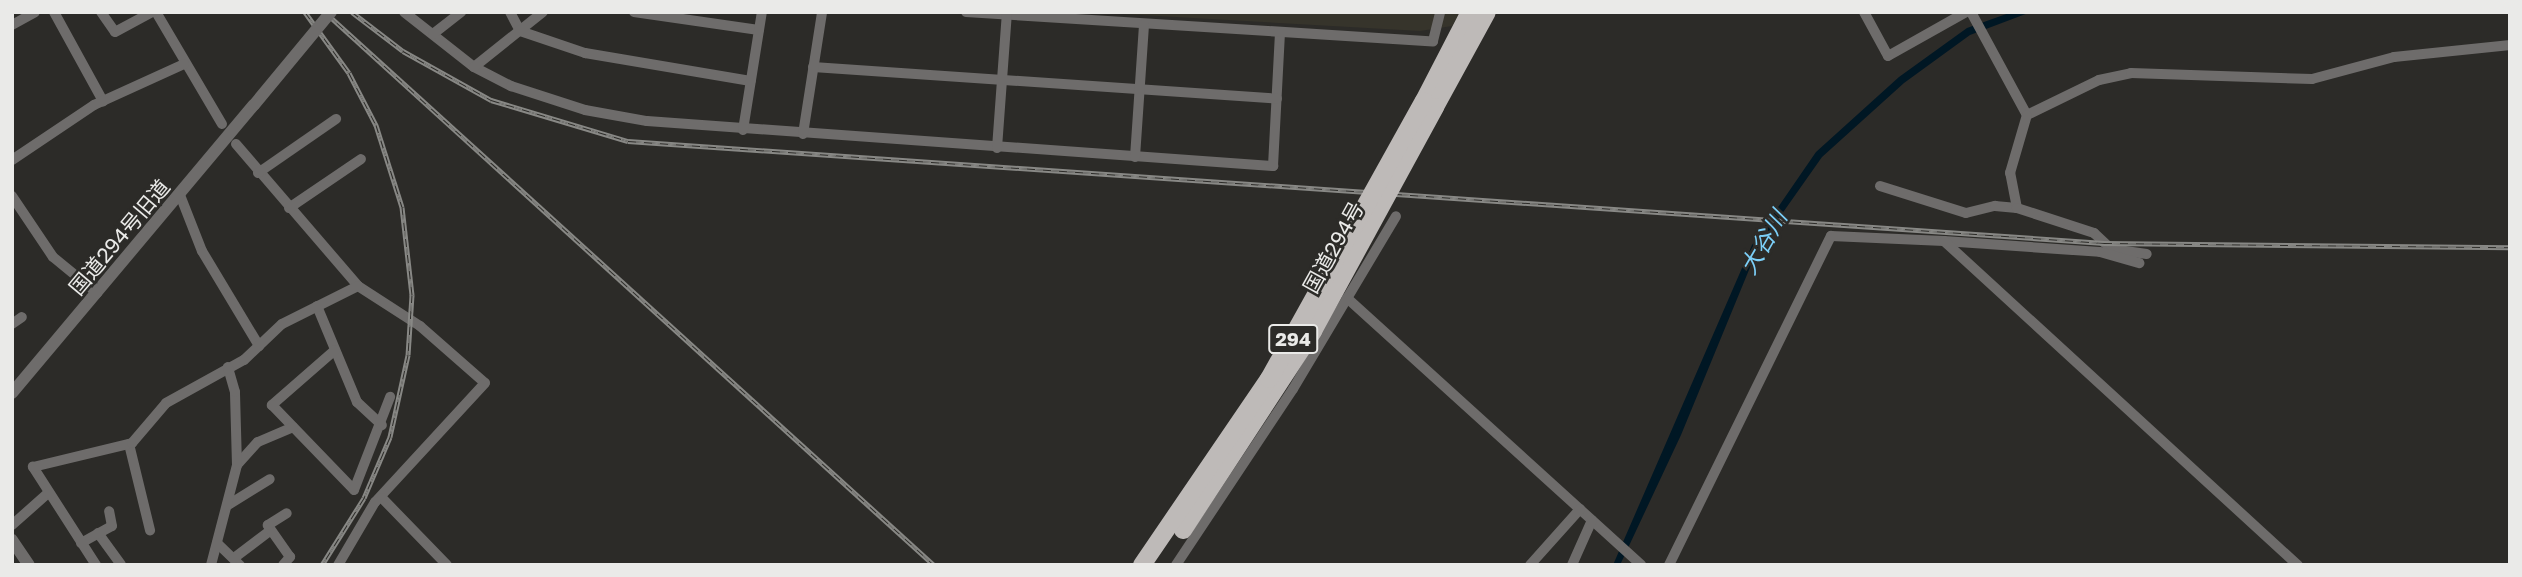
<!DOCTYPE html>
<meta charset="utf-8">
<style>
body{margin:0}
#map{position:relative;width:2522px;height:577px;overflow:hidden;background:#2c2b28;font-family:"Golos Text","Noto Sans JP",sans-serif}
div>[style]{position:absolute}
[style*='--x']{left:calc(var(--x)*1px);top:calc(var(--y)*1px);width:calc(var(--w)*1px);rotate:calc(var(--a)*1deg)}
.built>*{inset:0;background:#36342b}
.water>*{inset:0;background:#001724}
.minor>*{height:10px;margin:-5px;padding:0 5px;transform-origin:5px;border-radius:5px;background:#6e6c6b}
.tertiary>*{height:12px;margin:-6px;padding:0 6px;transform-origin:6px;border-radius:6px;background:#6e6c6b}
.trunk>*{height:18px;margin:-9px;padding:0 9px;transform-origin:9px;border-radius:9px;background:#bebab8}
.rail>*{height:5px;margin-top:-2.5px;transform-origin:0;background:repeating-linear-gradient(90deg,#2c2b28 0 8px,#888885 0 16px);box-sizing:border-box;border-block:2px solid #888885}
.tertiary-bridge>*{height:12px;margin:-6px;padding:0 6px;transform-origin:6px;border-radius:6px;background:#6e6c6b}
.trunk-bridge>*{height:18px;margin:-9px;padding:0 9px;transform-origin:9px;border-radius:9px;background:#bebab8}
span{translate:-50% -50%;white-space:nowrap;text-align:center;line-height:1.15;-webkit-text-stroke:5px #2c2b28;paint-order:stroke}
.shield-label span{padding:2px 5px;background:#2c2b28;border:2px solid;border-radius:5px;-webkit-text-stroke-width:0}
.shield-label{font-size:19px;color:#eaeae8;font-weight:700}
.street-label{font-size:21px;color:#eaeae8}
.water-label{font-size:23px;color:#7ccff8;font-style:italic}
.frame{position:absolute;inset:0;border:14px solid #eaeae8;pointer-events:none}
</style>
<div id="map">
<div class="built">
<i style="clip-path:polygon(1088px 12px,1460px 12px,1452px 26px,1420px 31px)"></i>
</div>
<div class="water">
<i style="clip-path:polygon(2012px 12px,2031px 12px,1970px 35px,1904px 83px,1822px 157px,1758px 248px,1681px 435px,1620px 565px,1613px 565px,1752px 245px,1816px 152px,1899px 77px,1967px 28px)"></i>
</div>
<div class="minor">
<i style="--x:54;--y:12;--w:102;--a:61.2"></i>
<i style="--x:101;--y:12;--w:24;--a:55"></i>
<i style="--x:115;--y:32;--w:42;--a:-28.4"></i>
<i style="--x:156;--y:12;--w:130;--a:59.5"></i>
<i style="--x:404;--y:12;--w:89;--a:38.2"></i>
<i style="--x:474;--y:67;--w:42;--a:27.2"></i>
<i style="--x:511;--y:86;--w:78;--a:18"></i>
<i style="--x:585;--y:110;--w:63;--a:10.1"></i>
<i style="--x:647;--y:121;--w:628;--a:4.11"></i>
<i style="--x:1273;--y:166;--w:133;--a:-87"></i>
<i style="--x:510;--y:12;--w:21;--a:62"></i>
<i style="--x:520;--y:31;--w:69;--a:18.7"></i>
<i style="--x:585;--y:53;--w:168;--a:9.6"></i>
<i style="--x:634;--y:12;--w:126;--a:8.2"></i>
<i style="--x:966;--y:12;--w:468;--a:3.6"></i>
<i style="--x:1433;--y:41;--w:30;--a:-76"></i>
<i style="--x:1864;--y:12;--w:50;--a:61.4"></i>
<i style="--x:1888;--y:56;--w:90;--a:-29.4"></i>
<i style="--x:1971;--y:12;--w:117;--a:61.5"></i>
<i style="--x:2027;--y:115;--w:80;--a:-25.9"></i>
<i style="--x:2099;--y:80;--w:33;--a:-12"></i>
<i style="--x:2131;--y:73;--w:181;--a:1.9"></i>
<i style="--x:2312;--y:79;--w:85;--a:-15"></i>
<i style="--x:2394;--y:57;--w:117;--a:-5.9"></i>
<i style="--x:12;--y:25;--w:26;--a:-29"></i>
<i style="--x:433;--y:34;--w:36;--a:-38"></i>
<i style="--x:474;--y:67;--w:88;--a:-38.6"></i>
<i style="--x:813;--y:67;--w:465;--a:3.9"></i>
<i style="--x:743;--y:130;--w:120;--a:-80.9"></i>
<i style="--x:803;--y:134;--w:123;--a:-81.1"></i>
<i style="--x:236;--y:144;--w:187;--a:49.3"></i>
<i style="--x:358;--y:286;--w:74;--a:32.8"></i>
<i style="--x:420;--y:326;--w:86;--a:41.2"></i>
<i style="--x:485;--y:383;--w:162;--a:132.7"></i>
<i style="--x:375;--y:502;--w:73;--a:120.4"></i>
<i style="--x:997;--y:148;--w:136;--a:-85.8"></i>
<i style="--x:1135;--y:157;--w:133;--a:-86.1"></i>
<i style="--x:12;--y:160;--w:99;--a:-33.9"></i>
<i style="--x:94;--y:105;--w:99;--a:-24.5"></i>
<i style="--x:258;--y:173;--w:95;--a:-34.7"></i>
<i style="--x:1880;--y:186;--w:90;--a:17.4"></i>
<i style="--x:1966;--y:213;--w:30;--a:-14"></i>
<i style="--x:1995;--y:206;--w:22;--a:5"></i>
<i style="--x:2017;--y:208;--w:36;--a:-101"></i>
<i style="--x:2010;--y:173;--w:60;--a:-73.7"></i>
<i style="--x:180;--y:195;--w:60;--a:68.6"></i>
<i style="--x:202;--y:251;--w:111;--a:59"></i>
<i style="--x:12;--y:196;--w:73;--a:56.1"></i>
<i style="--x:53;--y:257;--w:57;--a:39.3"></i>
<i style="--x:289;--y:208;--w:87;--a:-34.2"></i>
<i style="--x:2017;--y:208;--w:81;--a:18"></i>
<i style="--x:2094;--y:233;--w:23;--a:43"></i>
<i style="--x:2111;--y:249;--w:36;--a:8"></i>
<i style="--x:1944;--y:241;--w:156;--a:4"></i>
<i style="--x:2100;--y:252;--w:41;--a:15.8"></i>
<i style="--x:1347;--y:298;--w:397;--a:42.2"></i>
<i style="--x:317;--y:306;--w:104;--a:67.4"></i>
<i style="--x:357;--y:402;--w:34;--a:43"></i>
<i style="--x:12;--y:324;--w:12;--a:-35"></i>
<i style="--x:335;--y:350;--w:84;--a:138.9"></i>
<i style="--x:272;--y:405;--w:118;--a:46"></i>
<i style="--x:354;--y:490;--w:100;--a:-68.8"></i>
<i style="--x:129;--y:444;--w:89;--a:76.3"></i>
<i style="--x:237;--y:465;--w:31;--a:-48"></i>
<i style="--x:258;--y:442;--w:38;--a:-23"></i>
<i style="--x:382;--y:498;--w:93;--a:45.9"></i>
<i style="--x:228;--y:505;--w:49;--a:-31.8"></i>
<i style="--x:12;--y:525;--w:47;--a:-41.5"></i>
<i style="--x:98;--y:533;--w:39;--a:54"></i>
<i style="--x:81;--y:543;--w:35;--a:-29"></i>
<i style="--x:112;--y:526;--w:15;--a:-101"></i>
<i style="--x:217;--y:543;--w:32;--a:44"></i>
<i style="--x:234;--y:558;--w:46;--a:-37.1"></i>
<i style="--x:96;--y:565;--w:117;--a:-122.7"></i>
<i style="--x:33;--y:467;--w:102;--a:-13.6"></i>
<i style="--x:132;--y:443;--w:52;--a:-49.6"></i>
<i style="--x:166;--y:403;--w:89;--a:-28.9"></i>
<i style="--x:244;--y:360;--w:52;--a:-43.5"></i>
<i style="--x:282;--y:324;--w:85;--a:-26.6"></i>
<i style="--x:211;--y:565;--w:103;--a:-75.4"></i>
<i style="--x:237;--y:465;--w:73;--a:-91.6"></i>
<i style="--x:235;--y:392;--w:26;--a:-106"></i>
<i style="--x:283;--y:565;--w:11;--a:-49"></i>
<i style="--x:290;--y:557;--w:39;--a:-125"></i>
<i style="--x:268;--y:525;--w:22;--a:-32"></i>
<i style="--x:1176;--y:565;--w:211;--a:-56.4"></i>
<i style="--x:1293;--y:389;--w:201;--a:-59.2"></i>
<i style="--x:1530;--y:565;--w:75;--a:-48.2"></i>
<i style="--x:1572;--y:565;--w:49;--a:-66"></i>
<i style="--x:1669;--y:565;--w:367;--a:-63.8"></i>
<i style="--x:1831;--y:236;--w:113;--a:2.5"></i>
<i style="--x:1944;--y:241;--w:480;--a:42.5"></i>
</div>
<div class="tertiary">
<i style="--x:12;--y:393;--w:376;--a:-50"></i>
<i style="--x:12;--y:540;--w:30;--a:56"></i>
</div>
<div class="trunk">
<i style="--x:1424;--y:101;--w:100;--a:-62.7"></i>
<i style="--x:1435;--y:107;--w:108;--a:-61.3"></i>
</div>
<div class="rail">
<i style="--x:305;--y:12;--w:75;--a:54.2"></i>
<i style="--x:349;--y:73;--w:59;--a:62.6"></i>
<i style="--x:376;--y:125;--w:86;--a:72.4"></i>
<i style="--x:402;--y:207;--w:89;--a:83.5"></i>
<i style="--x:412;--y:295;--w:60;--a:93.8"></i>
<i style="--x:408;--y:355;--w:84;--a:102.4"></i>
<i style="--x:390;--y:437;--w:66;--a:113.1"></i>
<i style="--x:364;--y:498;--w:79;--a:122.1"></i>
<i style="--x:325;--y:12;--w:823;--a:42.24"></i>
<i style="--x:352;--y:12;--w:64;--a:37.4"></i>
<i style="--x:403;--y:51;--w:101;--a:29.1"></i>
<i style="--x:491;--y:100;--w:143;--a:16.7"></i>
<i style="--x:628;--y:141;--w:1480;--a:3.95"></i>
<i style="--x:2104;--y:243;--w:406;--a:0.6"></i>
</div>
<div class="tertiary-bridge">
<i style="--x:254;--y:105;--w:121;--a:-50.4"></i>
</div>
<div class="trunk-bridge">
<i style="--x:1183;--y:530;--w:238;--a:-56.8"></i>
<i style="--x:1313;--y:331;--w:255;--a:-61.4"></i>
<i style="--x:1142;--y:565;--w:225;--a:-55.7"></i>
<i style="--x:1269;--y:379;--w:318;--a:-60.9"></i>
</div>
<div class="shield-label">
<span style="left:1293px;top:339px">294</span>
</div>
<div class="street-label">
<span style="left:119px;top:237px;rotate:-50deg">国道294号旧道</span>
<span style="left:1333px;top:247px;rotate:-61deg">国道294号</span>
</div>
<div class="water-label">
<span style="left:1763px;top:242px;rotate:-60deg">大谷川</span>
</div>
<div class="frame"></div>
</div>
